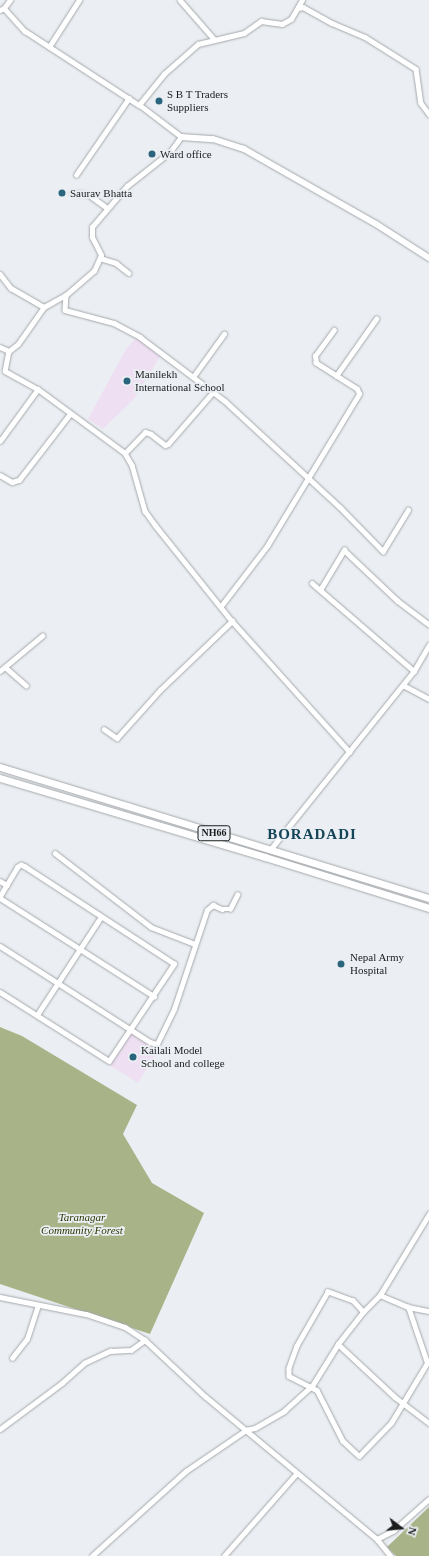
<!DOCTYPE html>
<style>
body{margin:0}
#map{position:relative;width:429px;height:1556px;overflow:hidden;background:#ebeff3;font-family:"Times New Roman",serif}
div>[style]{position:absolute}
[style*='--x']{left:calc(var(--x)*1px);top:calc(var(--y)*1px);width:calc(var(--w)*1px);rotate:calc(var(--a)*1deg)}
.education>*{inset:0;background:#eedff2}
.forest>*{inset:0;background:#a8b488}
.roads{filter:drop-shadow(0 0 1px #a5a8ab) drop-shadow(0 0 1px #a5a8ab)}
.minor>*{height:4.5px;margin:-2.25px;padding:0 2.25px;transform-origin:2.25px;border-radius:2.25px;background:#fff}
.secondary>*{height:6px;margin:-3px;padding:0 3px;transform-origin:3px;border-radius:3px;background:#fff}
.trunk>*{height:7px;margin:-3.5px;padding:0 3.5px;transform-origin:3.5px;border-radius:3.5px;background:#fff}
.dots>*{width:11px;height:11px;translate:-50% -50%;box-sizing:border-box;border:2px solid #ebeff3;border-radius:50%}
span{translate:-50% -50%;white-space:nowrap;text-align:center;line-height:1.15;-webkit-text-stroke:3.5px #ebeff3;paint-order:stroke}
.shield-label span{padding:1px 3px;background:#ebeff3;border:1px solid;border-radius:3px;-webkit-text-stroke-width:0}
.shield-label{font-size:10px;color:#1a1c1d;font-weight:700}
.poi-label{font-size:11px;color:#1a1c1d}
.left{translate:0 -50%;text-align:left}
.park-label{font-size:11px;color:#2c3600;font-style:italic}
.district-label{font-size:15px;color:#144457;font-weight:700;letter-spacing:1px}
.north{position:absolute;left:381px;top:1508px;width:40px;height:40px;-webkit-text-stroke:3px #ebeff3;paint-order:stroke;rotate:106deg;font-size:11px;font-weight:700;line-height:16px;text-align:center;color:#1a1c1d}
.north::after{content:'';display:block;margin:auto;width:14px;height:18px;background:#1a1c1d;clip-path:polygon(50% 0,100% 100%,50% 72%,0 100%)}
</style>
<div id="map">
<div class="education">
<i style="clip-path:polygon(137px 337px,161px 355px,134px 399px,103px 429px,88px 419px,126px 349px)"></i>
<i style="clip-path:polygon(131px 1032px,158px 1050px,138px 1083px,109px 1065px)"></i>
</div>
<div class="forest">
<i style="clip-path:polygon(0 1027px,22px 1036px,137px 1105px,123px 1134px,152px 1183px,204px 1213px,150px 1334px,0 1284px)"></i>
<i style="clip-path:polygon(429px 1507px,429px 1556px,396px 1556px,387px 1547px)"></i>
</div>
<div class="roads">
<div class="minor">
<i style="--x:180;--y:0;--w:52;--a:48.9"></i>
<i style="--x:4;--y:8;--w:10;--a:-53"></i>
<i style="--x:298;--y:8;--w:5;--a:-11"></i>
<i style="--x:303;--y:7;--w:33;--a:29"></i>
<i style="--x:332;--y:23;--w:36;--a:23"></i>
<i style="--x:365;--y:37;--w:60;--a:32.1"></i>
<i style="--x:416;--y:69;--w:34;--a:82"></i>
<i style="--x:421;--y:103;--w:14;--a:54"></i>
<i style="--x:0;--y:10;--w:4;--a:-27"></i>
<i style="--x:4;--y:8;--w:31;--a:48"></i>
<i style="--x:25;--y:31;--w:136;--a:33"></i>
<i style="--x:49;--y:47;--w:56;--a:-57.4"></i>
<i style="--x:76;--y:175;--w:93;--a:-55.5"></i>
<i style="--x:72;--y:193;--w:16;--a:4"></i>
<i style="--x:88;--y:194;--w:24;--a:36"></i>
<i style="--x:100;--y:258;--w:17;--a:17"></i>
<i style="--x:116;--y:263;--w:16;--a:38"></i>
<i style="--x:0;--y:274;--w:18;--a:52"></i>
<i style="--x:11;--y:288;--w:38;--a:30"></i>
<i style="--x:66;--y:295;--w:15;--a:94"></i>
<i style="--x:65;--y:310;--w:51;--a:14.9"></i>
<i style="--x:114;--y:323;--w:30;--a:28"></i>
<i style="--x:140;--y:337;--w:106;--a:37"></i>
<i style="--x:225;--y:401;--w:156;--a:42.7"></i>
<i style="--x:340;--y:507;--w:62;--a:45.7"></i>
<i style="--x:383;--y:551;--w:48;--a:-58.6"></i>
<i style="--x:0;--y:347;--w:10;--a:24"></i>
<i style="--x:9;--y:351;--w:11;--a:-38"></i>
<i style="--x:18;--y:344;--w:45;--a:-54.9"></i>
<i style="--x:44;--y:307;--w:25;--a:-29"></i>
<i style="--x:66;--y:295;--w:37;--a:-41"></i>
<i style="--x:94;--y:271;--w:17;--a:-66"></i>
<i style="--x:101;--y:255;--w:20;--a:-117"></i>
<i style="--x:92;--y:237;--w:10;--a:-90"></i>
<i style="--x:92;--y:227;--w:54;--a:-49.5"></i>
<i style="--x:127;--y:186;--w:55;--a:-38.3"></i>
<i style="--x:170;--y:152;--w:19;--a:-54"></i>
<i style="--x:181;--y:137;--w:53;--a:-142.7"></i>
<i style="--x:139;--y:105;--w:40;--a:-51"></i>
<i style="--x:164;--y:74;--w:45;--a:-41.4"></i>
<i style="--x:198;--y:44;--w:47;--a:-13.4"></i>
<i style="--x:244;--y:33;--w:21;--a:-35"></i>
<i style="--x:261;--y:21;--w:21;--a:8"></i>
<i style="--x:282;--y:24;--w:10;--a:-29"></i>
<i style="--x:291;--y:19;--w:22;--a:-60"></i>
<i style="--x:9;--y:351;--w:20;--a:101"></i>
<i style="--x:5;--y:371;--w:38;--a:29"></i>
<i style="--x:38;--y:389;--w:108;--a:36.3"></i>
<i style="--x:125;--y:453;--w:14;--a:60"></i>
<i style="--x:132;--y:465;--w:48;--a:74.2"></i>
<i style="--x:145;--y:511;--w:17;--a:54"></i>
<i style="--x:155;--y:525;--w:123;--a:51.3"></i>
<i style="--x:232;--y:621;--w:176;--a:48"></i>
<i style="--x:336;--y:376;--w:70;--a:-54.9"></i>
<i style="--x:193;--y:377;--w:53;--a:-54.2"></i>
<i style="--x:0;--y:441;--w:64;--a:-53.8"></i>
<i style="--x:125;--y:453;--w:29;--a:-46"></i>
<i style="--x:145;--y:432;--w:6;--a:18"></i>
<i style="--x:151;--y:434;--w:18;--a:38"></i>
<i style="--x:165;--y:445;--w:3;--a:-18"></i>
<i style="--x:168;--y:444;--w:69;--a:-49.1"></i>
<i style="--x:0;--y:475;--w:14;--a:30"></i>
<i style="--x:12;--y:482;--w:7;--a:-16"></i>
<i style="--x:19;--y:480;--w:83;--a:-52.3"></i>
<i style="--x:312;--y:583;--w:135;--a:40.8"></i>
<i style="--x:320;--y:590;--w:47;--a:-59"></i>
<i style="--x:344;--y:550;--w:74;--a:43.4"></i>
<i style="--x:398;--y:601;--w:39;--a:37"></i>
<i style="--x:221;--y:606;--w:76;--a:-52.5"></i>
<i style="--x:267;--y:546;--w:178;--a:-58.8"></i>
<i style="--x:359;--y:394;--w:5;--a:-112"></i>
<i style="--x:357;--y:389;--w:49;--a:-147.6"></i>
<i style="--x:316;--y:363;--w:7;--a:-98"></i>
<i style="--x:315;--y:356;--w:32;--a:-54"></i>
<i style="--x:5;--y:667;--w:28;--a:41"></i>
<i style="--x:0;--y:671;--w:55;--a:-39.8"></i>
<i style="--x:403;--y:685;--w:30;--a:28"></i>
<i style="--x:104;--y:729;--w:16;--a:35"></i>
<i style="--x:117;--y:738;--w:64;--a:-48.1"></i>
<i style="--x:160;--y:690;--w:100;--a:-43.8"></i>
<i style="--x:270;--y:850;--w:230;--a:-51.2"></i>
<i style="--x:414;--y:671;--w:30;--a:-60"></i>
<i style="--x:55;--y:853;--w:121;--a:37.6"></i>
<i style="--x:151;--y:927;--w:47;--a:21.1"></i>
<i style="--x:0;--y:881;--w:8;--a:30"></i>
<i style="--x:7;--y:885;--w:14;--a:120"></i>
<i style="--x:0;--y:898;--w:183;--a:32.5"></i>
<i style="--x:0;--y:946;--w:178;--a:32.6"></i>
<i style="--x:150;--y:1042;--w:7;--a:16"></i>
<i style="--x:157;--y:1044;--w:39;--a:-64"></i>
<i style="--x:174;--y:1009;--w:104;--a:-71.6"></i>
<i style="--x:207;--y:910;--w:8;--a:-40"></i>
<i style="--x:213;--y:905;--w:10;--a:24"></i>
<i style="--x:222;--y:909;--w:8;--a:0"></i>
<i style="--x:230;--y:909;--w:16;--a:-63"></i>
<i style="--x:0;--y:992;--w:129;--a:32.3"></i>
<i style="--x:109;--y:1061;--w:117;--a:-56.2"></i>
<i style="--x:174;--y:964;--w:178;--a:-146.9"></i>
<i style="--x:25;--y:867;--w:4;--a:-153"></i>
<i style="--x:21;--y:865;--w:4;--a:146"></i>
<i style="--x:18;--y:867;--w:21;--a:121"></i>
<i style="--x:37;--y:1015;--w:117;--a:-56.9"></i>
<i style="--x:380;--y:1295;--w:30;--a:23"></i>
<i style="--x:408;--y:1307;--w:21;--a:11"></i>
<i style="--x:0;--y:1297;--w:88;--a:11.2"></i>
<i style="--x:86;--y:1314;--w:41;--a:18.4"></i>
<i style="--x:125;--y:1327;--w:24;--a:33"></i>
<i style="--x:145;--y:1340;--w:83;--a:43.1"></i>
<i style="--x:206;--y:1397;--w:222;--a:39.7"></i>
<i style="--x:377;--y:1539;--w:22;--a:51"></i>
<i style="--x:363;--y:1312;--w:15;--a:-132"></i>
<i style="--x:353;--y:1301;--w:27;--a:-160"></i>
<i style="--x:328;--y:1292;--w:62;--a:119.9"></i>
<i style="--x:297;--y:1346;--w:23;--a:110"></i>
<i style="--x:289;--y:1368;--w:8;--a:90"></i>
<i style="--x:289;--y:1376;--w:31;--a:27"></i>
<i style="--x:317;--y:1390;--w:57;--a:63"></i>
<i style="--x:343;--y:1441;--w:22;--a:43"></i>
<i style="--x:359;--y:1456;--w:46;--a:-45.9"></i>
<i style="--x:391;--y:1423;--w:70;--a:-59"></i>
<i style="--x:427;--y:1363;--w:59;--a:-108.7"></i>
<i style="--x:338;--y:1344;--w:78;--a:42.9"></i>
<i style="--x:395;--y:1397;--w:43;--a:37.4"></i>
<i style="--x:12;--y:1358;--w:24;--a:-52"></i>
<i style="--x:27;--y:1339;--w:35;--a:-72"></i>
<i style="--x:0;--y:1429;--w:77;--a:-36.6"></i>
<i style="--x:62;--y:1383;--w:30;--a:-42"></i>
<i style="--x:84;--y:1363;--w:29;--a:-25"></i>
<i style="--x:110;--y:1351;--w:21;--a:-3"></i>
<i style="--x:131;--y:1350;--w:17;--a:-36"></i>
<i style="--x:377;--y:1539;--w:18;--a:-27"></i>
<i style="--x:393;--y:1531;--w:48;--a:-41.6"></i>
<i style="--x:92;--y:1556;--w:127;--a:-42.1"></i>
<i style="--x:186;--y:1471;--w:73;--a:-34.3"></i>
<i style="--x:246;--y:1430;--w:9;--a:-13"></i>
<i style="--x:255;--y:1428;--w:34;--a:-30"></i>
<i style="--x:284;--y:1411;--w:38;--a:-42"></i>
<i style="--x:312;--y:1386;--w:49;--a:-58.2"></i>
<i style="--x:338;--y:1344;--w:41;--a:-52"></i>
<i style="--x:363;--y:1312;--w:24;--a:-45"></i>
<i style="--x:380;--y:1295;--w:95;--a:-58.8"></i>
<i style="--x:224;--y:1556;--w:109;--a:-48.7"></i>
</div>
<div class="secondary">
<i style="--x:181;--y:137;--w:32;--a:4"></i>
<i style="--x:213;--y:139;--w:33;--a:18"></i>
<i style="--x:244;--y:149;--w:152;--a:29.6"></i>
<i style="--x:376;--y:224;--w:63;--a:32.7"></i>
</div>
<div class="trunk">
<i style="--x:0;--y:767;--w:449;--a:17"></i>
<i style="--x:0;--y:778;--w:277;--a:16.6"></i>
<i style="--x:265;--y:857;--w:172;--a:17.3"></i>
</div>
</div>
<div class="dots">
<i style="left:159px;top:101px;background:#2a657d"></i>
<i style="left:152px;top:154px;background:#2a657d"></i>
<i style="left:62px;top:193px;background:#2a657d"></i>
<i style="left:127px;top:381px;background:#2a657d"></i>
<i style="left:341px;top:964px;background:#2a657d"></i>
<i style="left:133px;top:1057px;background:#2a657d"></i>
</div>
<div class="shield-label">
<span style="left:214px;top:833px">NH66</span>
</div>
<div class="poi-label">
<span class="left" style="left:167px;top:101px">S B T Traders<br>Suppliers</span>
<span class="left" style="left:160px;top:154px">Ward office</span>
<span class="left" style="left:70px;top:193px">Saurav Bhatta</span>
<span class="left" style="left:135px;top:381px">Manilekh<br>International School</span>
<span class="left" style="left:350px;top:964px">Nepal Army<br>Hospital</span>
<span class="left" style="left:141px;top:1057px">Kailali Model<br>School and college</span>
</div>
<div class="park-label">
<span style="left:82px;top:1224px">Taranagar<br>Community Forest</span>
</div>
<div class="district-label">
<span style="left:312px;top:835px">BORADADI</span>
</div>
<div class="north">N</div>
</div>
